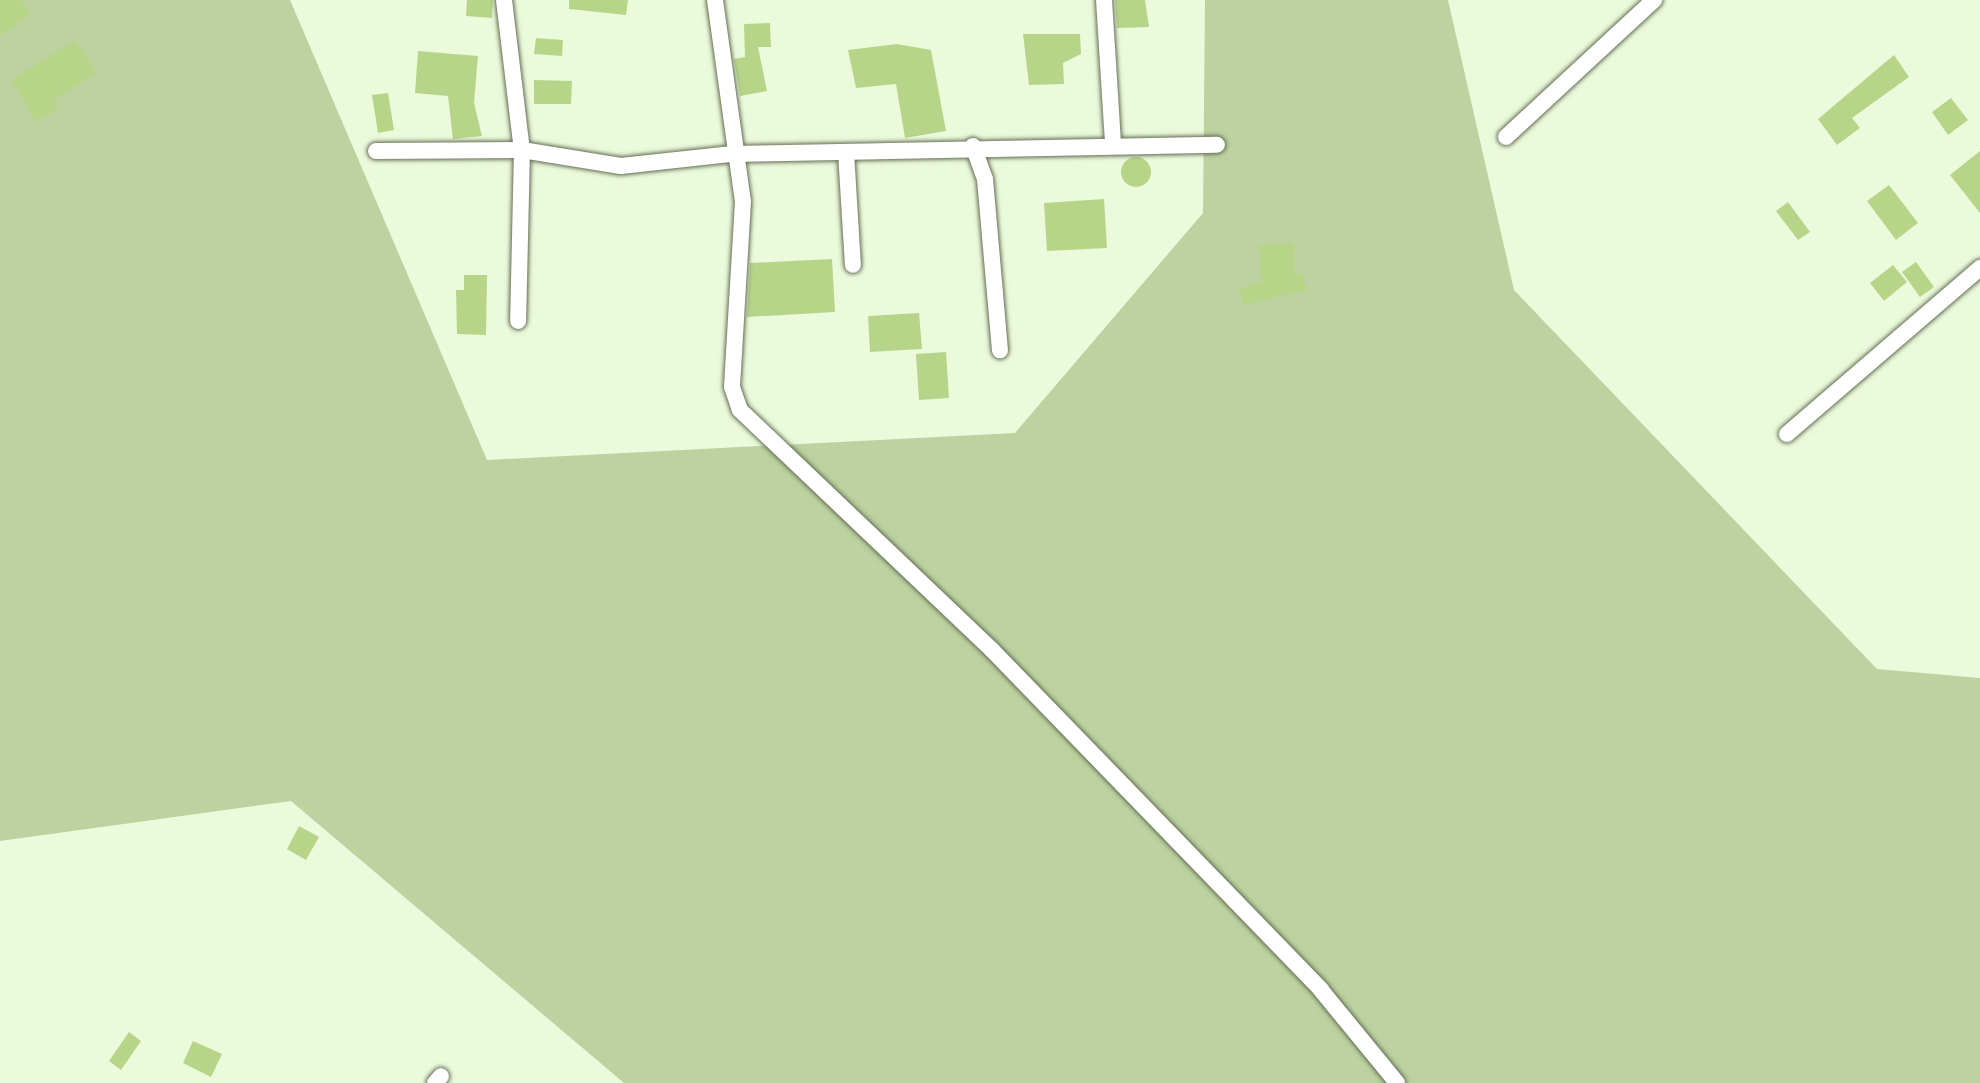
<!DOCTYPE html>
<style>
body{margin:0}
#map{position:relative;width:1980px;height:1083px;overflow:hidden;background:#ecfadc;font-family:"Golos Text",sans-serif}
div>[style]{position:absolute}
[style*='--x']{left:calc(var(--x)*1px);top:calc(var(--y)*1px);width:calc(var(--w)*1px);rotate:calc(var(--a)*1deg)}
.green>*{inset:0;background:#bdd2a0}
.building>*{inset:0;background:#b6d589}
.round{border-radius:50%}
.roads{filter:drop-shadow(0 0 2px #636e54) drop-shadow(0 0 2px #636e54)}
.minor>*{height:16px;margin:-8px;padding:0 8px;transform-origin:8px;border-radius:8px;background:#fff}
span{translate:-50% -50%;white-space:nowrap;text-align:center;line-height:1.15;-webkit-text-stroke:6px #ecfadc;paint-order:stroke}
</style>
<div id="map">
<div class="green">
<i style="clip-path:polygon(0 0,290px 0,487px 460px,1015px 433px,1203px 213px,1205px 0,1448px 0,1514px 290px,1877px 669px,1980px 678px,1980px 1083px,624px 1083px,291px 801px,0 841px)"></i>
</div>
<div class="building">
<i style="clip-path:polygon(0 0,21px 0,31px 14px,0 35px)"></i>
<i style="clip-path:polygon(467px 0,493px 0,492px 18px,466px 16px)"></i>
<i style="clip-path:polygon(569px 0,628px 0,626px 15px,569px 9px)"></i>
<i style="clip-path:polygon(1115px 0,1145px 0,1149px 27px,1117px 28px)"></i>
<i style="clip-path:polygon(770px 23px,771px 47px,758px 47px,767px 91px,740px 96px,734px 59px,745px 57px,744px 24px)"></i>
<i style="clip-path:polygon(1023px 34px,1080px 34px,1081px 54px,1063px 63px,1064px 84px,1029px 85px)"></i>
<i style="clip-path:polygon(536px 38px,563px 40px,562px 56px,534px 54px)"></i>
<i style="clip-path:polygon(75px 40px,97px 72px,54px 101px,58px 109px,36px 122px,11px 80px)"></i>
<i style="clip-path:polygon(897px 44px,931px 50px,946px 131px,905px 138px,896px 84px,856px 88px,848px 50px)"></i>
<i style="clip-path:polygon(418px 51px,478px 56px,474px 103px,482px 136px,453px 139px,448px 96px,415px 93px)"></i>
<i style="clip-path:polygon(1894px 55px,1909px 77px,1852px 118px,1860px 128px,1837px 145px,1818px 119px)"></i>
<i style="clip-path:polygon(534px 80px,572px 81px,571px 104px,534px 104px)"></i>
<i style="clip-path:polygon(388px 93px,394px 130px,378px 133px,372px 95px)"></i>
<i style="clip-path:polygon(1951px 98px,1968px 120px,1948px 135px,1932px 112px)"></i>
<i style="clip-path:polygon(1980px 151px,1980px 213px,1950px 175px)"></i>
<i class="round" style="left:1121px;top:157px;width:30px;height:30px"></i>
<i style="clip-path:polygon(1889px 185px,1918px 223px,1896px 240px,1867px 201px)"></i>
<i style="clip-path:polygon(1104px 199px,1107px 248px,1047px 251px,1044px 203px)"></i>
<i style="clip-path:polygon(1788px 202px,1810px 232px,1798px 240px,1776px 211px)"></i>
<i style="clip-path:polygon(1293px 243px,1295px 275px,1302px 273px,1307px 290px,1244px 305px,1239px 288px,1261px 283px,1259px 245px)"></i>
<i style="clip-path:polygon(832px 259px,835px 312px,747px 317px,750px 263px)"></i>
<i style="clip-path:polygon(1916px 262px,1934px 287px,1920px 297px,1902px 272px)"></i>
<i style="clip-path:polygon(1893px 265px,1907px 282px,1884px 301px,1870px 283px)"></i>
<i style="clip-path:polygon(464px 275px,487px 275px,486px 335px,457px 334px,456px 290px,464px 290px)"></i>
<i style="clip-path:polygon(919px 313px,922px 349px,870px 352px,868px 316px)"></i>
<i style="clip-path:polygon(946px 352px,949px 398px,919px 400px,916px 354px)"></i>
<i style="clip-path:polygon(299px 826px,319px 837px,306px 860px,287px 849px)"></i>
<i style="clip-path:polygon(129px 1032px,141px 1041px,121px 1070px,109px 1061px)"></i>
<i style="clip-path:polygon(193px 1041px,222px 1054px,211px 1077px,183px 1063px)"></i>
</div>
<div class="roads">
<div class="minor">
<i style="--x:504;--y:0;--w:151;--a:83.2"></i>
<i style="--x:522;--y:150;--w:171;--a:91.3"></i>
<i style="--x:715;--y:0;--w:203;--a:82.1"></i>
<i style="--x:743;--y:201;--w:186;--a:93.4"></i>
<i style="--x:732;--y:387;--w:24;--a:71"></i>
<i style="--x:740;--y:410;--w:348;--a:43.6"></i>
<i style="--x:992;--y:650;--w:473;--a:45.9"></i>
<i style="--x:1321;--y:990;--w:120;--a:50.7"></i>
<i style="--x:1104;--y:0;--w:144;--a:86.4"></i>
<i style="--x:1506;--y:137;--w:202;--a:-42.8"></i>
<i style="--x:973;--y:146;--w:35;--a:70"></i>
<i style="--x:985;--y:179;--w:172;--a:85"></i>
<i style="--x:376;--y:151;--w:146;--a:-0.4"></i>
<i style="--x:522;--y:150;--w:100;--a:9.2"></i>
<i style="--x:621;--y:166;--w:112;--a:-6.2"></i>
<i style="--x:732;--y:154;--w:485;--a:-1.1"></i>
<i style="--x:846;--y:152;--w:113;--a:86.5"></i>
<i style="--x:1787;--y:434;--w:255;--a:-40.7"></i>
<i style="--x:435;--y:1083;--w:9;--a:-49"></i>
</div>
</div>
</div>
